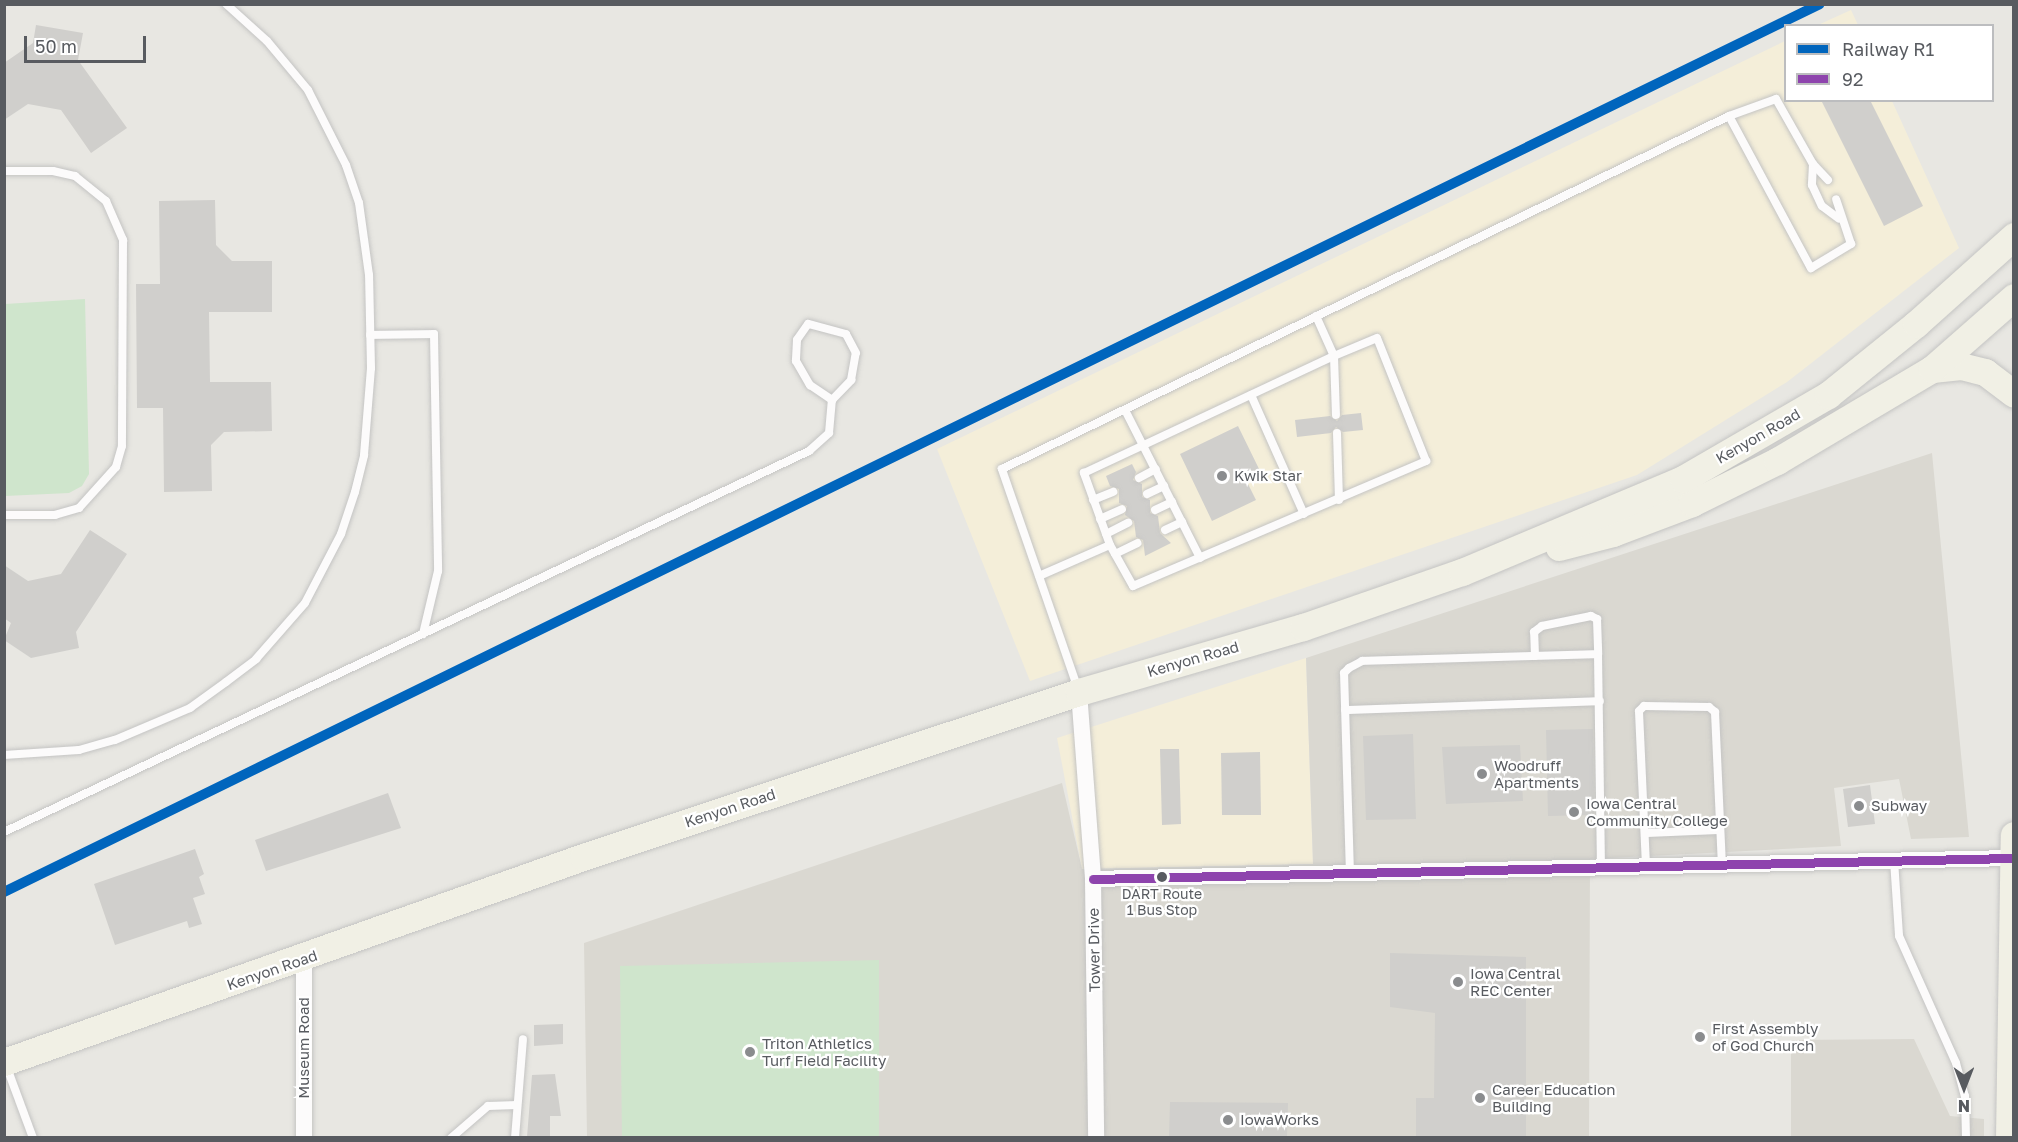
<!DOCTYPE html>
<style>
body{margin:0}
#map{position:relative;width:2018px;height:1142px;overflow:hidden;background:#e8e7e2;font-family:"Golos Text",sans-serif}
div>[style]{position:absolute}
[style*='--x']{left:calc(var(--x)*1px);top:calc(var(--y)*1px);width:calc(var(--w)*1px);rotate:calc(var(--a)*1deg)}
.commercial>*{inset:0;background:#f4eed9}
.education>*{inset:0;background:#dad8d1}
.green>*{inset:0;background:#cfe5cc}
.building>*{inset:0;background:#d0cfcc}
.roads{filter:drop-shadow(0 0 2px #c4c4c3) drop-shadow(0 0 2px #c4c4c3)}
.service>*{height:8px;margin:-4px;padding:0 4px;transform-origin:4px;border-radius:4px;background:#fcfbfb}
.minor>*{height:16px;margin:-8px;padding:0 8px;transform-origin:8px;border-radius:8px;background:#fcfbfb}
.primary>*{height:27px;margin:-13.5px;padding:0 13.5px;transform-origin:13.5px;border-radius:13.5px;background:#f1f0e5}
.bus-1>*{height:9px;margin:-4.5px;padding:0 4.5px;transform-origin:4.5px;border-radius:4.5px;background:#8e44ad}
.rail-1>*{height:10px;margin:-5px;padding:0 5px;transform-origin:5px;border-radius:5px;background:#0065bd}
.dots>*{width:16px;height:16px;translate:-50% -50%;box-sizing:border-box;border:3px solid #fff;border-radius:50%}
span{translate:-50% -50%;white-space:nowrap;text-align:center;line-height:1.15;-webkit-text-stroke:4.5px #fff;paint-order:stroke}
.bus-label{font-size:14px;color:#585b60}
.street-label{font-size:15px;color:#585b60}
.poi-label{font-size:15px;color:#585b60}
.left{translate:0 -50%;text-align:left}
.frame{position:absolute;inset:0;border:6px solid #585b60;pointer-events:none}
.legend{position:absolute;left:1784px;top:24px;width:210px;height:78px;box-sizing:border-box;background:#fff;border:2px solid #bcbdbf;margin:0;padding:8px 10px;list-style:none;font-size:18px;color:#585b60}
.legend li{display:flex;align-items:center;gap:12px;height:30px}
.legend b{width:30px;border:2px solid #bcbdbf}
.north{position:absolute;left:1934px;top:1058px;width:60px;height:60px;-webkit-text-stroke:4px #fff;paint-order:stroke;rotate:180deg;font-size:16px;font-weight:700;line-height:24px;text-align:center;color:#585b60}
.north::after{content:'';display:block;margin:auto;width:21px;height:27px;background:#585b60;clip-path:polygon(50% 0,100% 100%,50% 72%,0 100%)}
.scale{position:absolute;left:24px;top:36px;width:122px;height:27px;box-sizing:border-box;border:3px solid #585b60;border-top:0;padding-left:8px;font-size:18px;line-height:21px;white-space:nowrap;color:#585b60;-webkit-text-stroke:4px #fff;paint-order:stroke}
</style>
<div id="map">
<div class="commercial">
<i style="clip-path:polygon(1851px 10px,1858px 25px,1818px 25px)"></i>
<i style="clip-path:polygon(1785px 41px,1786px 100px,1892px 101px,1959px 248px,1787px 382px,1637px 475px,1030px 681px,937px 449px)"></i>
<i style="clip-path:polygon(1306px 658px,1313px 864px,1082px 869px,1057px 738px)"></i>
</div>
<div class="education">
<i style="clip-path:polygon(1932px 453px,1969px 837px,1911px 839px,1899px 779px,1834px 788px,1841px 846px,1590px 859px,1589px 1137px,587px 1137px,584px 943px,1062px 783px,1082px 869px,1313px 864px,1306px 658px)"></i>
<i style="clip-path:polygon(1914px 1039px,1950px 1116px,1984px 1119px,1984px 1137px,1791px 1138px,1791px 1040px)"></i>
</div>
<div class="green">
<i style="clip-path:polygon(85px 299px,89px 474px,82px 486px,69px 493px,5px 496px,5px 304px)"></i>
<i style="clip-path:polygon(879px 960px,879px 1137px,622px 1137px,620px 966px)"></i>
</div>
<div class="building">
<i style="clip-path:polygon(36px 25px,83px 33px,78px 60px,127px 128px,91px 153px,61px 110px,28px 104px,4px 120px,4px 63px,33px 43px)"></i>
<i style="clip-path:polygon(1821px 100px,1870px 100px,1923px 206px,1884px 226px)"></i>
<i style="clip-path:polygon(215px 200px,216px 245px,232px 261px,272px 261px,272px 312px,209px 312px,210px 382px,271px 382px,272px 431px,224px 432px,211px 445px,212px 491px,164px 492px,163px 408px,137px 408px,136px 284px,160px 284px,159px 201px)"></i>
<i style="clip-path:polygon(1361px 413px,1363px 430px,1343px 432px,1336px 427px,1331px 433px,1297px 437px,1295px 420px,1330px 416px,1337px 421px,1342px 415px)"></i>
<i style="clip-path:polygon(1238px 426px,1261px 473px,1246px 480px,1256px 500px,1212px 521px,1180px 454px)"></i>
<i style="clip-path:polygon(1132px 464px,1136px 472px,1133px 480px,1142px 484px,1142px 497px,1150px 500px,1150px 513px,1158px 516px,1160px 533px,1171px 543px,1145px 556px,1143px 540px,1136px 537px,1134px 521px,1125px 515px,1127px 506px,1119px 503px,1119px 489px,1110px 486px,1106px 476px)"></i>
<i style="clip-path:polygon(90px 530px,127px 554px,76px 632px,79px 648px,31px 658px,4px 640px,11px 623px,4px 618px,4px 565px,28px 581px,61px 574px)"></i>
<i style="clip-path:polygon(1593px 729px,1594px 815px,1548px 816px,1546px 730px)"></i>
<i style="clip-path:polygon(1413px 734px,1416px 819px,1366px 820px,1363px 736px)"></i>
<i style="clip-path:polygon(1520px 745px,1523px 801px,1446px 804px,1442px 747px)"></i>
<i style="clip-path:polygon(1160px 749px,1179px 749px,1181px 824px,1162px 825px)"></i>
<i style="clip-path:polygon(1260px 752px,1261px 815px,1222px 815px,1221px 753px)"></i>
<i style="clip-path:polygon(1870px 785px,1875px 824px,1848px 827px,1843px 789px)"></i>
<i style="clip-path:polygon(388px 793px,401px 828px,266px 871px,255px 840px)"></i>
<i style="clip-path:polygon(195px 849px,204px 874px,199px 877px,205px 894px,193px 898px,202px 924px,189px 928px,187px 921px,115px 945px,94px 884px)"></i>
<i style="clip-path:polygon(1390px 953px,1526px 957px,1526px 1137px,1416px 1137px,1416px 1098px,1434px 1098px,1435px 1013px,1390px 1007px)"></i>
<i style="clip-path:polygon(563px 1024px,563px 1044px,534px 1046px,534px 1025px)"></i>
<i style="clip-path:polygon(555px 1074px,561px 1116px,550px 1116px,550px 1137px,527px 1137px,532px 1075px)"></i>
<i style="clip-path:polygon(1170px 1102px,1288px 1103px,1287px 1137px,1169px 1137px)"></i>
</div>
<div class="roads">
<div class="service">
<i style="--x:1729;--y:116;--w:173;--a:61.7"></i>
<i style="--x:1811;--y:268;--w:47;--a:-31"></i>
<i style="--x:1851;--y:244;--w:47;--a:-108.4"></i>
<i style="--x:1813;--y:164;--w:21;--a:93"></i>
<i style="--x:1812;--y:185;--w:23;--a:65"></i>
<i style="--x:1822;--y:206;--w:21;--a:37"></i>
<i style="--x:4;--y:171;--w:49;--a:0"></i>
<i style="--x:53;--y:171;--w:23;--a:13"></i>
<i style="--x:75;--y:176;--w:40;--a:39"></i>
<i style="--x:106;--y:201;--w:43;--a:66.4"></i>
<i style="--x:123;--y:240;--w:206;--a:90.3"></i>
<i style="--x:122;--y:446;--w:22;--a:106"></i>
<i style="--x:116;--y:467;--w:55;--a:132.1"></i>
<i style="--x:79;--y:508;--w:25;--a:164"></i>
<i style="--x:55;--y:515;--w:51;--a:180"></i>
<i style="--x:370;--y:335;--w:64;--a:-0.9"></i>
<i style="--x:434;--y:334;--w:237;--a:89"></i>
<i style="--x:438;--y:571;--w:65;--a:103.4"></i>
<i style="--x:1251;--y:395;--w:130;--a:66"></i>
<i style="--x:1125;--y:410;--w:166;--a:63.1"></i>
<i style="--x:1337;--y:433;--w:67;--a:88.3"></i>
<i style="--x:1139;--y:478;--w:19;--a:-28"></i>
<i style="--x:1147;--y:494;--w:19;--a:-25"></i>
<i style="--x:1093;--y:500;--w:22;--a:-22"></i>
<i style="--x:1155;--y:510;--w:19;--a:-25"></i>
<i style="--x:1100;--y:519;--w:24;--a:-24"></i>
<i style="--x:1165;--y:530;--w:19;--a:-25"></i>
<i style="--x:1106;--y:534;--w:25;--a:-27"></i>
<i style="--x:1110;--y:545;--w:47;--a:60.7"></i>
<i style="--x:1133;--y:586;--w:319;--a:-23.1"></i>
<i style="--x:1426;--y:461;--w:132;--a:-111.7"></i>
<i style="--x:1377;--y:338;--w:47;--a:157.3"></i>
<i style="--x:1334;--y:356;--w:59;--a:88.1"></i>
<i style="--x:1115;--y:554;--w:25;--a:-26"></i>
<i style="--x:1039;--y:576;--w:77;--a:-23.6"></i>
<i style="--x:1110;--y:545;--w:77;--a:-109.9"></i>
<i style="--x:1084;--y:473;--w:276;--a:-25.1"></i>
<i style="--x:1334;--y:356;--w:44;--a:-114.2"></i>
<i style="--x:1535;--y:656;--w:24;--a:-92"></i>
<i style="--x:1534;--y:632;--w:10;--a:-37"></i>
<i style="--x:1542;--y:626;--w:50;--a:-11.5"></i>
<i style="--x:1591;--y:616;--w:7;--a:27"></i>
<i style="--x:1597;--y:619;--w:35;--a:88"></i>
<i style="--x:1078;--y:689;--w:233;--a:-109.1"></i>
<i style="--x:1002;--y:469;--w:808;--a:-25.9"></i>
<i style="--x:1729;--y:116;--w:50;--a:-19.9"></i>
<i style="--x:1776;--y:99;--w:75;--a:60.4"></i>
<i style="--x:1813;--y:164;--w:22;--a:47"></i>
<i style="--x:1345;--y:710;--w:255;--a:-2"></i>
<i style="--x:4;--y:755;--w:75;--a:-3.8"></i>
<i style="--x:79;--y:750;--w:37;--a:-16"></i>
<i style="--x:115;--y:740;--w:82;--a:-23.1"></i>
<i style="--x:190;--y:708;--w:44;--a:-35.8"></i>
<i style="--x:226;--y:682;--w:38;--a:-37"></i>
<i style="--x:256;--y:659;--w:74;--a:-48.8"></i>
<i style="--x:305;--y:603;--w:78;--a:-62.4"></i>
<i style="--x:341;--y:534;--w:44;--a:-71.6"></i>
<i style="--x:355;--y:492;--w:38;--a:-76"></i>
<i style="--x:364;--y:455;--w:87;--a:-85.4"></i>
<i style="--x:371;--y:368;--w:93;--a:-91.2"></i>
<i style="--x:369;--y:275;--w:73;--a:-97.9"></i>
<i style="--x:359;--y:203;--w:40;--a:-108.9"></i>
<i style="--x:346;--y:165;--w:84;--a:-116.9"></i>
<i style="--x:308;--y:90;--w:64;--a:-129.9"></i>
<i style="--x:267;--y:41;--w:55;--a:-137.9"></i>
<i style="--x:4;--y:832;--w:891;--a:-25.33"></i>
<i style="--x:809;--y:451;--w:27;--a:-42"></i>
<i style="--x:829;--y:433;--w:33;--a:-85"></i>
<i style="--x:832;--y:400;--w:28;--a:-46"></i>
<i style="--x:851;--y:380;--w:27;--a:-80"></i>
<i style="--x:856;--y:353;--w:21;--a:-118"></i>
<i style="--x:846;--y:334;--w:39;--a:-165"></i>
<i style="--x:808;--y:324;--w:19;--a:125"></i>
<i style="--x:797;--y:340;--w:21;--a:93"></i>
<i style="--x:796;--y:361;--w:28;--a:60"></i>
<i style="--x:810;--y:385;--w:27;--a:34"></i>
<i style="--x:1645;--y:833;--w:75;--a:-2.3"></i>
<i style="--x:1894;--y:860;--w:76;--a:86.2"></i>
<i style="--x:1899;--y:936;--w:139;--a:65.8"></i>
<i style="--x:1956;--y:1063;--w:34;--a:75"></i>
<i style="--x:1965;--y:1096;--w:42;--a:88.6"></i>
<i style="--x:1646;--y:866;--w:155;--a:-92.6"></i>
<i style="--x:1639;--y:711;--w:7;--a:-45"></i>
<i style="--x:1644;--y:706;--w:65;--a:0.9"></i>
<i style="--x:1709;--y:707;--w:8;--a:40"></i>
<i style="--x:1715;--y:712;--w:153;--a:87.4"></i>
<i style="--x:1350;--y:874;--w:201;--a:-91.7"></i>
<i style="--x:1344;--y:673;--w:7;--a:-45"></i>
<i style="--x:1349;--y:668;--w:15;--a:-28"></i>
<i style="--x:1362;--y:661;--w:236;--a:-1.7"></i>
<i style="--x:1598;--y:654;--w:214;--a:89.2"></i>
<i style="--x:6;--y:1065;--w:78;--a:69.7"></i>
<i style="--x:451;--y:1138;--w:49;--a:-40.9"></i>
<i style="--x:488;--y:1106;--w:29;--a:-2"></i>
<i style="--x:515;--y:1138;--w:99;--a:-85.4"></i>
</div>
<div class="minor">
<i style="--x:1079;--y:692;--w:188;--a:85.7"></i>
<i style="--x:1093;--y:879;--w:259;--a:89.3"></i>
<i style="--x:1093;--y:879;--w:921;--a:-1.31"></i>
<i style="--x:304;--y:959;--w:179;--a:90"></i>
</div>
<div class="primary">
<i style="--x:1932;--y:369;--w:29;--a:-6"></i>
<i style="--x:1961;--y:366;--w:25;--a:14"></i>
<i style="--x:1985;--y:372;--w:36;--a:37"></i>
<i style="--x:1559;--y:547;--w:56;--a:-14.5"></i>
<i style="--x:1613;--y:533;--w:85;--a:-20.8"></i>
<i style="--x:1692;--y:503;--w:95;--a:-26.3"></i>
<i style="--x:1777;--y:461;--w:180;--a:-30.7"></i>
<i style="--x:1932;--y:369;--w:109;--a:-41.3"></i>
<i style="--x:4;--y:1062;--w:614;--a:-19.5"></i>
<i style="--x:583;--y:857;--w:523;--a:-18.4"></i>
<i style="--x:1079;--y:692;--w:233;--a:-16.2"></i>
<i style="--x:1303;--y:627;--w:168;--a:-19.1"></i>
<i style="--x:1462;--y:572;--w:240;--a:-22.8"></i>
<i style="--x:1683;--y:479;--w:168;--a:-30.1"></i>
<i style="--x:1828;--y:395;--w:113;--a:-38.9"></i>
<i style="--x:1916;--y:324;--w:132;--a:-41.9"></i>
<i style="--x:2009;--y:1138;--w:303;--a:-89.1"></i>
</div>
</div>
<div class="bus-1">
<i style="--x:1093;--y:879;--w:921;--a:-1.31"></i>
</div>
<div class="rail-1">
<i style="--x:4;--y:892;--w:2021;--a:-26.06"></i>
</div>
<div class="dots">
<i style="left:1222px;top:476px;background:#8a8c8e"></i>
<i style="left:1482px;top:774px;background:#8a8c8e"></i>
<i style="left:1859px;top:806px;background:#8a8c8e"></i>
<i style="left:1574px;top:812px;background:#8a8c8e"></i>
<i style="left:1162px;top:877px;background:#585b60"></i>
<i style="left:1458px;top:982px;background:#8a8c8e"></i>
<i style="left:1700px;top:1037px;background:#8a8c8e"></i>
<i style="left:750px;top:1052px;background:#8a8c8e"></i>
<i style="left:1480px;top:1098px;background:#8a8c8e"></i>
<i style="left:1228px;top:1120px;background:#8a8c8e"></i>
</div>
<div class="bus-label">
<span style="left:1162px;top:902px">DART Route<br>1 Bus Stop</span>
</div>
<div class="street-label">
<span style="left:1758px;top:436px;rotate:-30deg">Kenyon Road</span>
<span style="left:1193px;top:659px;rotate:-16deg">Kenyon Road</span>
<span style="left:730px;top:808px;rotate:-18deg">Kenyon Road</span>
<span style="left:1094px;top:950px;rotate:-91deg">Tower Drive</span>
<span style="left:272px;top:970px;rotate:-19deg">Kenyon Road</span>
<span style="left:304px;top:1048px;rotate:-90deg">Museum Road</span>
</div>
<div class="poi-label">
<span class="left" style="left:1234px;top:476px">Kwik Star</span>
<span class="left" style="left:1494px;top:774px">Woodruff<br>Apartments</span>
<span class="left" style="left:1586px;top:812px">Iowa Central<br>Community College</span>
<span class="left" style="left:1871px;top:806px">Subway</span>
<span class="left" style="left:1470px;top:982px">Iowa Central<br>REC Center</span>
<span class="left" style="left:1712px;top:1037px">First Assembly<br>of God Church</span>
<span class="left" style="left:762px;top:1052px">Triton Athletics<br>Turf Field Facility</span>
<span class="left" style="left:1492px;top:1098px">Career Education<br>Building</span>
<span class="left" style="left:1240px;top:1120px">IowaWorks</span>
</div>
<div class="frame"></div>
<ul class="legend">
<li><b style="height:8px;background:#0065bd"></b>Railway R1</li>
<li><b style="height:8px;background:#8e44ad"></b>92</li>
</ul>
<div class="north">N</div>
<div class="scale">50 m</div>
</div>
